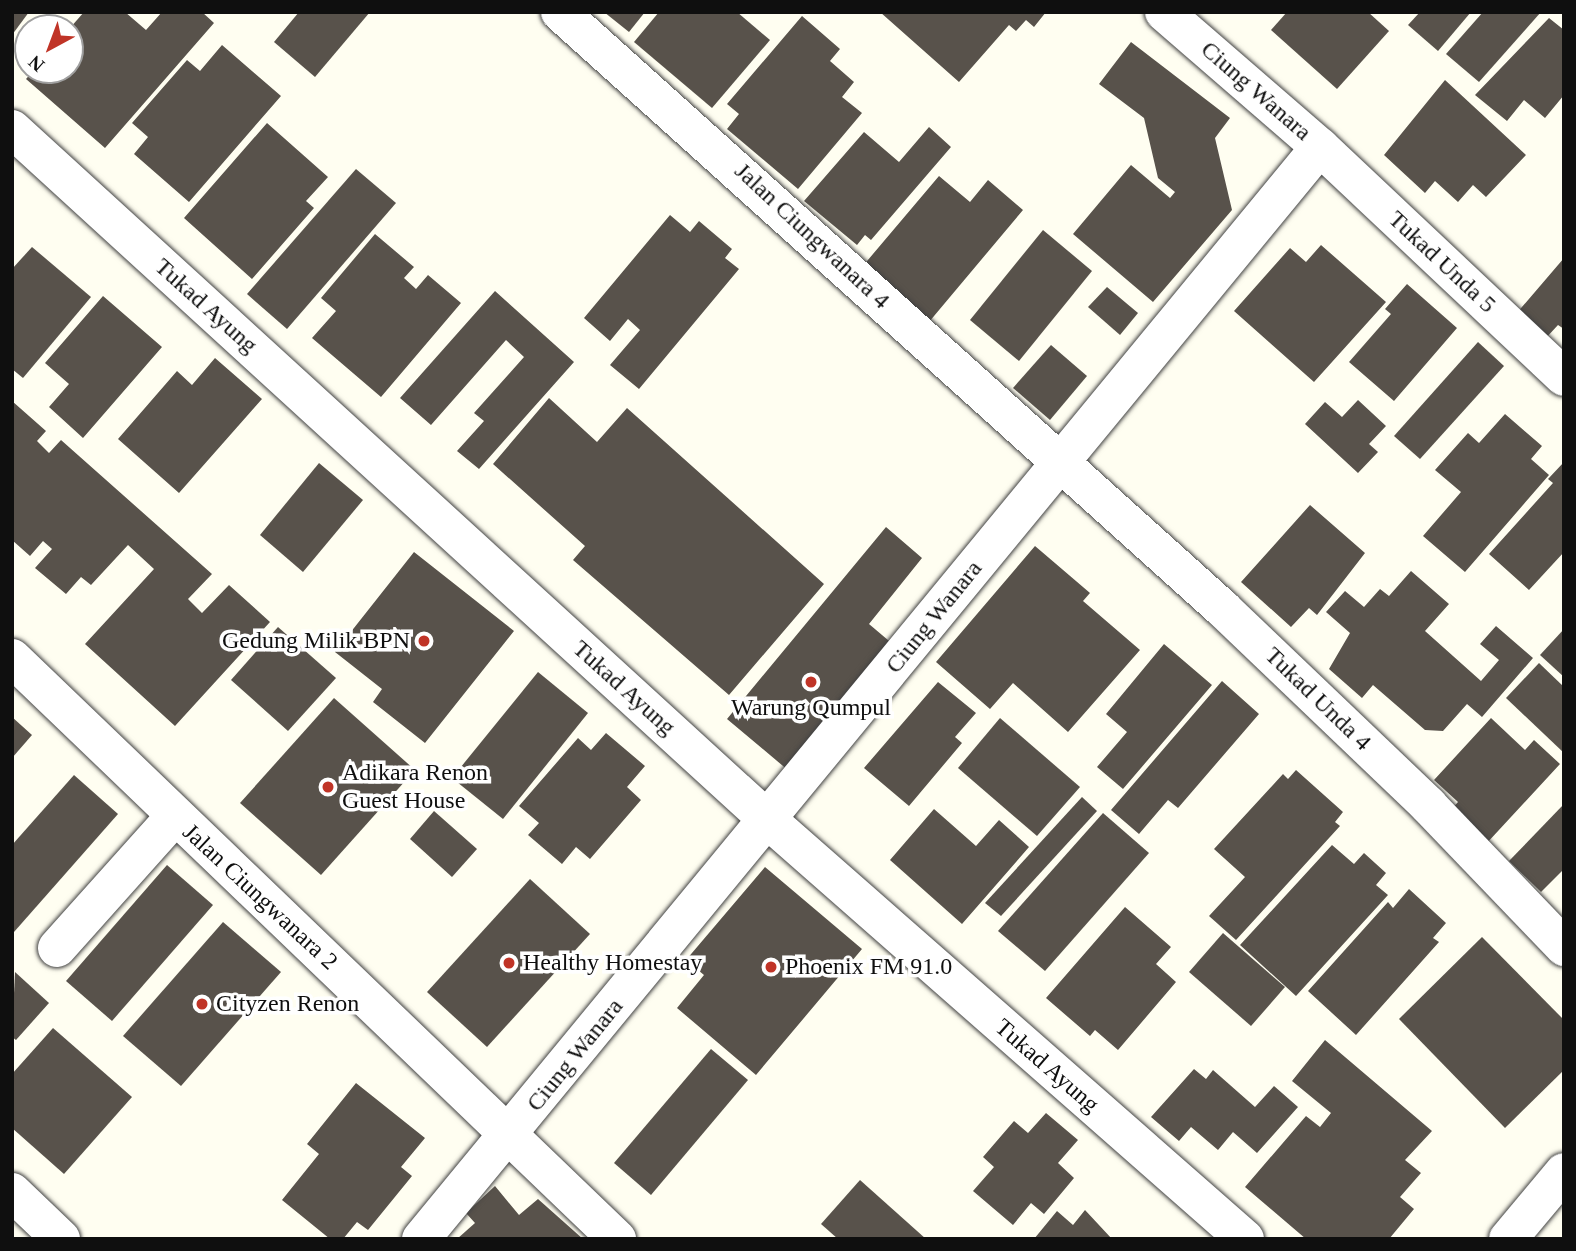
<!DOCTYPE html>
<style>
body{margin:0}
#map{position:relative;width:1576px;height:1251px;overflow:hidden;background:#fffef1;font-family:Georgia,serif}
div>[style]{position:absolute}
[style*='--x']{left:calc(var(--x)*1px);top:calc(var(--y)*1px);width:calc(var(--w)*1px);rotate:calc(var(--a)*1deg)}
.building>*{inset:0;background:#58524b}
.roads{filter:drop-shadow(0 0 2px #424242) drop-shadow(0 0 2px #424242)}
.minor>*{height:38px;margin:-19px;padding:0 19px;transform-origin:19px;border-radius:19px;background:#fff}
.dots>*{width:19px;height:19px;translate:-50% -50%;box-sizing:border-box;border:4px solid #fff;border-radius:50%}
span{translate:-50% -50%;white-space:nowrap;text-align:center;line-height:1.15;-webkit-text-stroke:7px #fff;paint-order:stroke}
.street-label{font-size:24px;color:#0f0f0f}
.poi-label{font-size:24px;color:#0f0f0f}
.right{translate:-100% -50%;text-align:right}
.left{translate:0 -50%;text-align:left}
.frame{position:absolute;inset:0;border:14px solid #0f0f0f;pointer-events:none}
.north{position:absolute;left:14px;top:14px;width:70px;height:70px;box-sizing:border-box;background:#fff;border:2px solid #9f9f9f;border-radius:50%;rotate:221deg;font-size:19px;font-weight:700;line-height:28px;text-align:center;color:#0f0f0f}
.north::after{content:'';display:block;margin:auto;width:24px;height:32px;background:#c03427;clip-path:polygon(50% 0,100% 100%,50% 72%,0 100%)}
</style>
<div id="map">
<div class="building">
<i style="clip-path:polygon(12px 12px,29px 12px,12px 35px)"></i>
<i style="clip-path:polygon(84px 12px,125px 12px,146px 30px,162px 12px,202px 12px,214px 23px,105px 148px,26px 79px,34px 70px,70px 70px,70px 28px)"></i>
<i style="clip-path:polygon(299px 12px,370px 12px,315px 77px,274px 42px)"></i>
<i style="clip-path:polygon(604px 12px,645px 12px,629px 32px)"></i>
<i style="clip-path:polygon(659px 12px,737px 12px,770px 40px,712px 108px,634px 42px)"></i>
<i style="clip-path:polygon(880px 12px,1046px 12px,1034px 27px,1026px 20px,1016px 31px,1009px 25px,959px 82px)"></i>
<i style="clip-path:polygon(1287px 12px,1368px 12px,1389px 31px,1337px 89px,1271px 30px)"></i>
<i style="clip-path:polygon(1420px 12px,1471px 12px,1438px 51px,1408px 25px)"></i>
<i style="clip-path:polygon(1483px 12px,1541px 12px,1479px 82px,1446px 54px)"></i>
<i style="clip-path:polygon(802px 16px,840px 49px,830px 61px,854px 82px,842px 97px,862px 113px,798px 189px,727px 129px,739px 114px,727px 104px)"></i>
<i style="clip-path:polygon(1549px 18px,1564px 30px,1564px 95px,1545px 118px,1524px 100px,1507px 121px,1475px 95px)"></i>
<i style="clip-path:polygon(1131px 42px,1230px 118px,1215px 138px,1232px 210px,1153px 302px,1073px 234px,1131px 165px,1170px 198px,1175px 192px,1158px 178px,1144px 118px,1099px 84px)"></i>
<i style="clip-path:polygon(222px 45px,281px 96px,189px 202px,134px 154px,148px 137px,132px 123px,187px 60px,200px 71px)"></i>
<i style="clip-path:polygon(1445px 80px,1526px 155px,1486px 197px,1473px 185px,1458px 202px,1435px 181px,1425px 193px,1384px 155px)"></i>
<i style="clip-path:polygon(267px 123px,328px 177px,306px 201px,314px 208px,252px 279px,184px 218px)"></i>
<i style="clip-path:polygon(929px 127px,951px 147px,871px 240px,865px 235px,857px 245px,804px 201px,864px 132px,899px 162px)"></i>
<i style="clip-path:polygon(356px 169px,396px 203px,287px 329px,247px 294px)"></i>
<i style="clip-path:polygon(939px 176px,970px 202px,988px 180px,1023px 210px,929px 322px,862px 267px)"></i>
<i style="clip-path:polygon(670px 215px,690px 232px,699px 221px,732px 249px,725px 258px,739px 269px,639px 389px,610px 365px,640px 330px,628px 319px,610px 341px,584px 318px)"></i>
<i style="clip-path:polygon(1043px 230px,1092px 271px,1019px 361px,970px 320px)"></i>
<i style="clip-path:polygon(375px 234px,414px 267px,404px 278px,416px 289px,428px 275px,461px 303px,381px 397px,312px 338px,336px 311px,321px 298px)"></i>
<i style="clip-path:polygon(1321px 245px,1386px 302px,1314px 382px,1234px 311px,1290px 248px,1306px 262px)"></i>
<i style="clip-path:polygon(32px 247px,91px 297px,23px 378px,12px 369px,12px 269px)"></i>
<i style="clip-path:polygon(1564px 258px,1564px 329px,1558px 325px,1545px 339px,1516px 314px)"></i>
<i style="clip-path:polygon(1407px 284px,1457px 328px,1394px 401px,1349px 362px,1391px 314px,1385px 309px)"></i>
<i style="clip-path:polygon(1107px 287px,1138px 313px,1120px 335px,1088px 307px)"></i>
<i style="clip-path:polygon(495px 291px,574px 362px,479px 469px,457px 451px,484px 421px,474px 413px,524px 357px,506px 340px,431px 425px,400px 398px)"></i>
<i style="clip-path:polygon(103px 296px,162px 347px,83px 438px,49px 407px,69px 384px,45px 363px)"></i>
<i style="clip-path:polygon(1478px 342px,1504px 366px,1420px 459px,1394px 436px)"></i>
<i style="clip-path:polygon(1051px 345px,1087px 376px,1050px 420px,1013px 388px)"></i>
<i style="clip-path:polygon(215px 358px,262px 399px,179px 493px,118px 439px,177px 371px,192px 385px)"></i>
<i style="clip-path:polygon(549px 398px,597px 442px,627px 408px,824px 584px,729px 695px,573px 560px,585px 546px,493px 464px)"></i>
<i style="clip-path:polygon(1358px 400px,1386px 426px,1369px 444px,1378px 452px,1358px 473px,1305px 424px,1325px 402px,1342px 417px)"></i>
<i style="clip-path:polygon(12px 401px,46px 431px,37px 441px,49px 453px,61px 440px,212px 574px,188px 599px,202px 613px,229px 585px,270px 622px,175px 726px,85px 644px,154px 569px,128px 545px,91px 585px,81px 577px,66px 594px,35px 568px,52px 549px,43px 541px,30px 556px,12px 540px)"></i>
<i style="clip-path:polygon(1505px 414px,1542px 446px,1531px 459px,1549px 475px,1465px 572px,1423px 536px,1461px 492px,1435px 470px,1468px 433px,1479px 443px)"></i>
<i style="clip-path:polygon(1564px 462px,1564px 552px,1529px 590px,1489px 554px,1553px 483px,1548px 479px)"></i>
<i style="clip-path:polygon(319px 463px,363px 500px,303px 572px,260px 535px)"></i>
<i style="clip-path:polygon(1310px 505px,1365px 553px,1317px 615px,1309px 608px,1291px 627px,1241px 582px)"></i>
<i style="clip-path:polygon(886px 527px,922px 558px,869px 624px,895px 646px,789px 771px,727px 719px)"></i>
<i style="clip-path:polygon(1035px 546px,1090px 593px,1083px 601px,1140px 650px,1068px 732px,1013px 683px,990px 709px,936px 662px)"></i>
<i style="clip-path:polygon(414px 552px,514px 631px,425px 743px,373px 702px,382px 689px,335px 652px)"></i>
<i style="clip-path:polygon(1411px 571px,1449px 604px,1425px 631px,1481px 681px,1499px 660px,1480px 644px,1496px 626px,1533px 658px,1482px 717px,1467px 704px,1443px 731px,1425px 730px,1373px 685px,1362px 698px,1329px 669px,1350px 633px,1326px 612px,1345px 591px,1364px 607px,1380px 589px,1389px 596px)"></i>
<i style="clip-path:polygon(278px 627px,336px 678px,288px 731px,231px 680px)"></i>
<i style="clip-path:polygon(1564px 629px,1564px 677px,1540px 655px)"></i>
<i style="clip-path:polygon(1164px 644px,1212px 685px,1123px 789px,1097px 767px,1127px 732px,1106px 714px)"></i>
<i style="clip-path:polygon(1539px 663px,1564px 687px,1564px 753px,1506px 698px)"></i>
<i style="clip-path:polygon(538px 672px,588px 713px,503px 819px,452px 778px)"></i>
<i style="clip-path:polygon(1222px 681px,1259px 714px,1178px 808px,1168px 800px,1139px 834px,1111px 810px)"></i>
<i style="clip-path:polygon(938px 682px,976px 713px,955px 737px,962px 743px,909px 806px,864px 768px)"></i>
<i style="clip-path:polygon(334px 698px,415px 770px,321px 875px,240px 803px)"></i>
<i style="clip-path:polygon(12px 717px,32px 735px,12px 758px)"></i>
<i style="clip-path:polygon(1000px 718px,1080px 787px,1037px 836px,958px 768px)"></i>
<i style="clip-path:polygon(1491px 718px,1525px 750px,1534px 740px,1560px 764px,1486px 844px,1450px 811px,1458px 802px,1434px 780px)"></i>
<i style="clip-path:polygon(606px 733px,645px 766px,627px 787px,641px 800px,590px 859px,576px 847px,562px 864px,528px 835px,539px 823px,519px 806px,578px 738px,591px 750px)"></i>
<i style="clip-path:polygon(1296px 770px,1343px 812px,1335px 822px,1340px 826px,1236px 940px,1209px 916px,1245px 877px,1214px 849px,1283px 774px,1288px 779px)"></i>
<i style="clip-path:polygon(74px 775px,118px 814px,14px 932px,12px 845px)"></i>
<i style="clip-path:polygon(1082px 797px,1097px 811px,1001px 916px,985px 903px)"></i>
<i style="clip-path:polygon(1564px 804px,1564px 869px,1541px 892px,1509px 861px)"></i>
<i style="clip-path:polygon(934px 809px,976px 846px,999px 820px,1029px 847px,962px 924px,890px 860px)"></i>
<i style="clip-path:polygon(434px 811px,477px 849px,452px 877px,410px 839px)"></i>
<i style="clip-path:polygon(1103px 813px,1149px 853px,1045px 971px,998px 931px)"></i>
<i style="clip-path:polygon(1332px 845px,1354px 864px,1364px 853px,1386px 873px,1376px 885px,1388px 895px,1296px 996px,1240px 945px)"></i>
<i style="clip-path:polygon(167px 865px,213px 905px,112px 1021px,66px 981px)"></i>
<i style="clip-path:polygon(765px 867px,862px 949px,756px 1075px,677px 1008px,704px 975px,686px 960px)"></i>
<i style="clip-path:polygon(530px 879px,590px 934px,487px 1047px,427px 992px)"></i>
<i style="clip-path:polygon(1409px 889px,1446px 923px,1433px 938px,1439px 942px,1356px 1035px,1308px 991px,1388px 902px,1393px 908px)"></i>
<i style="clip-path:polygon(1125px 907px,1171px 947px,1156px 964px,1176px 982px,1118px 1050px,1095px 1030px,1090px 1036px,1046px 998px)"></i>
<i style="clip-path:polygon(223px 922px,281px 972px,181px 1086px,123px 1036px)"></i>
<i style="clip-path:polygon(1223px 933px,1285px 987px,1251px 1026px,1189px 972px)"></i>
<i style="clip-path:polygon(1482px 937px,1564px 1020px,1564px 1070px,1505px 1128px,1399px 1019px)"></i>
<i style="clip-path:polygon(15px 972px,49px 1003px,16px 1040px,12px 1037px)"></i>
<i style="clip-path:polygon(53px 1028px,132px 1097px,64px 1174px,12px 1128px,12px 1074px)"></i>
<i style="clip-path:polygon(1325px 1040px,1432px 1131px,1405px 1160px,1421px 1173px,1400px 1197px,1414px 1209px,1389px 1239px,1306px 1239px,1245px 1187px,1306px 1116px,1320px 1127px,1331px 1113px,1292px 1081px)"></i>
<i style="clip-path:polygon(711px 1049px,748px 1080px,651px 1195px,614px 1163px)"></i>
<i style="clip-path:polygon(1194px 1069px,1206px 1079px,1213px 1070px,1255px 1107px,1274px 1086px,1298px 1107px,1257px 1153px,1233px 1132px,1218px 1150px,1191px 1127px,1179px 1141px,1151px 1117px)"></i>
<i style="clip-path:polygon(356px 1083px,425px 1138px,401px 1167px,412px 1176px,368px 1230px,357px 1222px,343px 1239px,330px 1239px,282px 1200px,319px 1154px,307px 1144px)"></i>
<i style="clip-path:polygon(1046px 1113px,1078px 1140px,1058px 1163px,1074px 1178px,1044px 1214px,1031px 1203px,1013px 1225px,973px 1191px,994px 1167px,983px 1157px,1014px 1121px,1028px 1133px)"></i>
<i style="clip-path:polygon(860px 1180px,926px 1239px,838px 1239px,821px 1224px)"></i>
<i style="clip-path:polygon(495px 1186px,519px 1215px,538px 1199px,583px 1239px,457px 1239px,475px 1223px,466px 1213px)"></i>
<i style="clip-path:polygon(1085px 1210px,1112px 1239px,1034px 1239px,1057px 1211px,1073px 1225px)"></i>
</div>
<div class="roads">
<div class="minor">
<i style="--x:560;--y:12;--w:892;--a:42"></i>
<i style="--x:1223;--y:609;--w:284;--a:43.7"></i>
<i style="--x:1428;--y:805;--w:197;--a:46.2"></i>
<i style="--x:1164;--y:12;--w:206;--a:40.9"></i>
<i style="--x:1320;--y:147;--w:335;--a:43.3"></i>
<i style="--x:12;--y:129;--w:1024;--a:42.43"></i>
<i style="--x:768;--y:820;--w:635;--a:41.3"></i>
<i style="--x:12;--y:658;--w:839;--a:43.84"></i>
<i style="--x:57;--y:948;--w:177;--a:-48.2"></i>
<i style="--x:12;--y:1192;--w:68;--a:43.8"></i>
<i style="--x:421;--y:1239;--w:1414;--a:-50.54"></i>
<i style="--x:1508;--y:1239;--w:87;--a:-50.1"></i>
</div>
</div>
<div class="dots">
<i style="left:424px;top:641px;background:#c03427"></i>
<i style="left:811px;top:682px;background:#c03427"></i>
<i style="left:328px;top:787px;background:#c03427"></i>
<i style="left:509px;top:963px;background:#c03427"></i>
<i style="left:771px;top:967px;background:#c03427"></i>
<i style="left:202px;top:1004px;background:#c03427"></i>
</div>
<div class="street-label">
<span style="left:1256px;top:91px;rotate:41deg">Ciung Wanara</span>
<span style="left:812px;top:236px;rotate:43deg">Jalan Ciungwanara 4</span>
<span style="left:1442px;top:262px;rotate:43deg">Tukad Unda 5</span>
<span style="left:206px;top:306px;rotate:42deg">Tukad Ayung</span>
<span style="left:934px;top:617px;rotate:-51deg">Ciung Wanara</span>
<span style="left:624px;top:688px;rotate:42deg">Tukad Ayung</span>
<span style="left:1318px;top:699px;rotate:44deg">Tukad Unda 4</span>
<span style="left:260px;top:897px;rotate:43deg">Jalan Ciungwanara 2</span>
<span style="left:575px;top:1055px;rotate:-51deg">Ciung Wanara</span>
<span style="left:1047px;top:1066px;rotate:41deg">Tukad Ayung</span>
</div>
<div class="poi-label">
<span class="right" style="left:410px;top:641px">Gedung Milik BPN</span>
<span style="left:811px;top:708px">Warung Qumpul</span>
<span class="left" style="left:342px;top:787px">Adikara Renon<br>Guest House</span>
<span class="left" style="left:523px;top:963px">Healthy Homestay</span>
<span class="left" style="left:785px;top:967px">Phoenix FM 91.0</span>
<span class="left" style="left:216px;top:1004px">Cityzen Renon</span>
</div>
<div class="frame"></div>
<div class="north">N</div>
</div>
